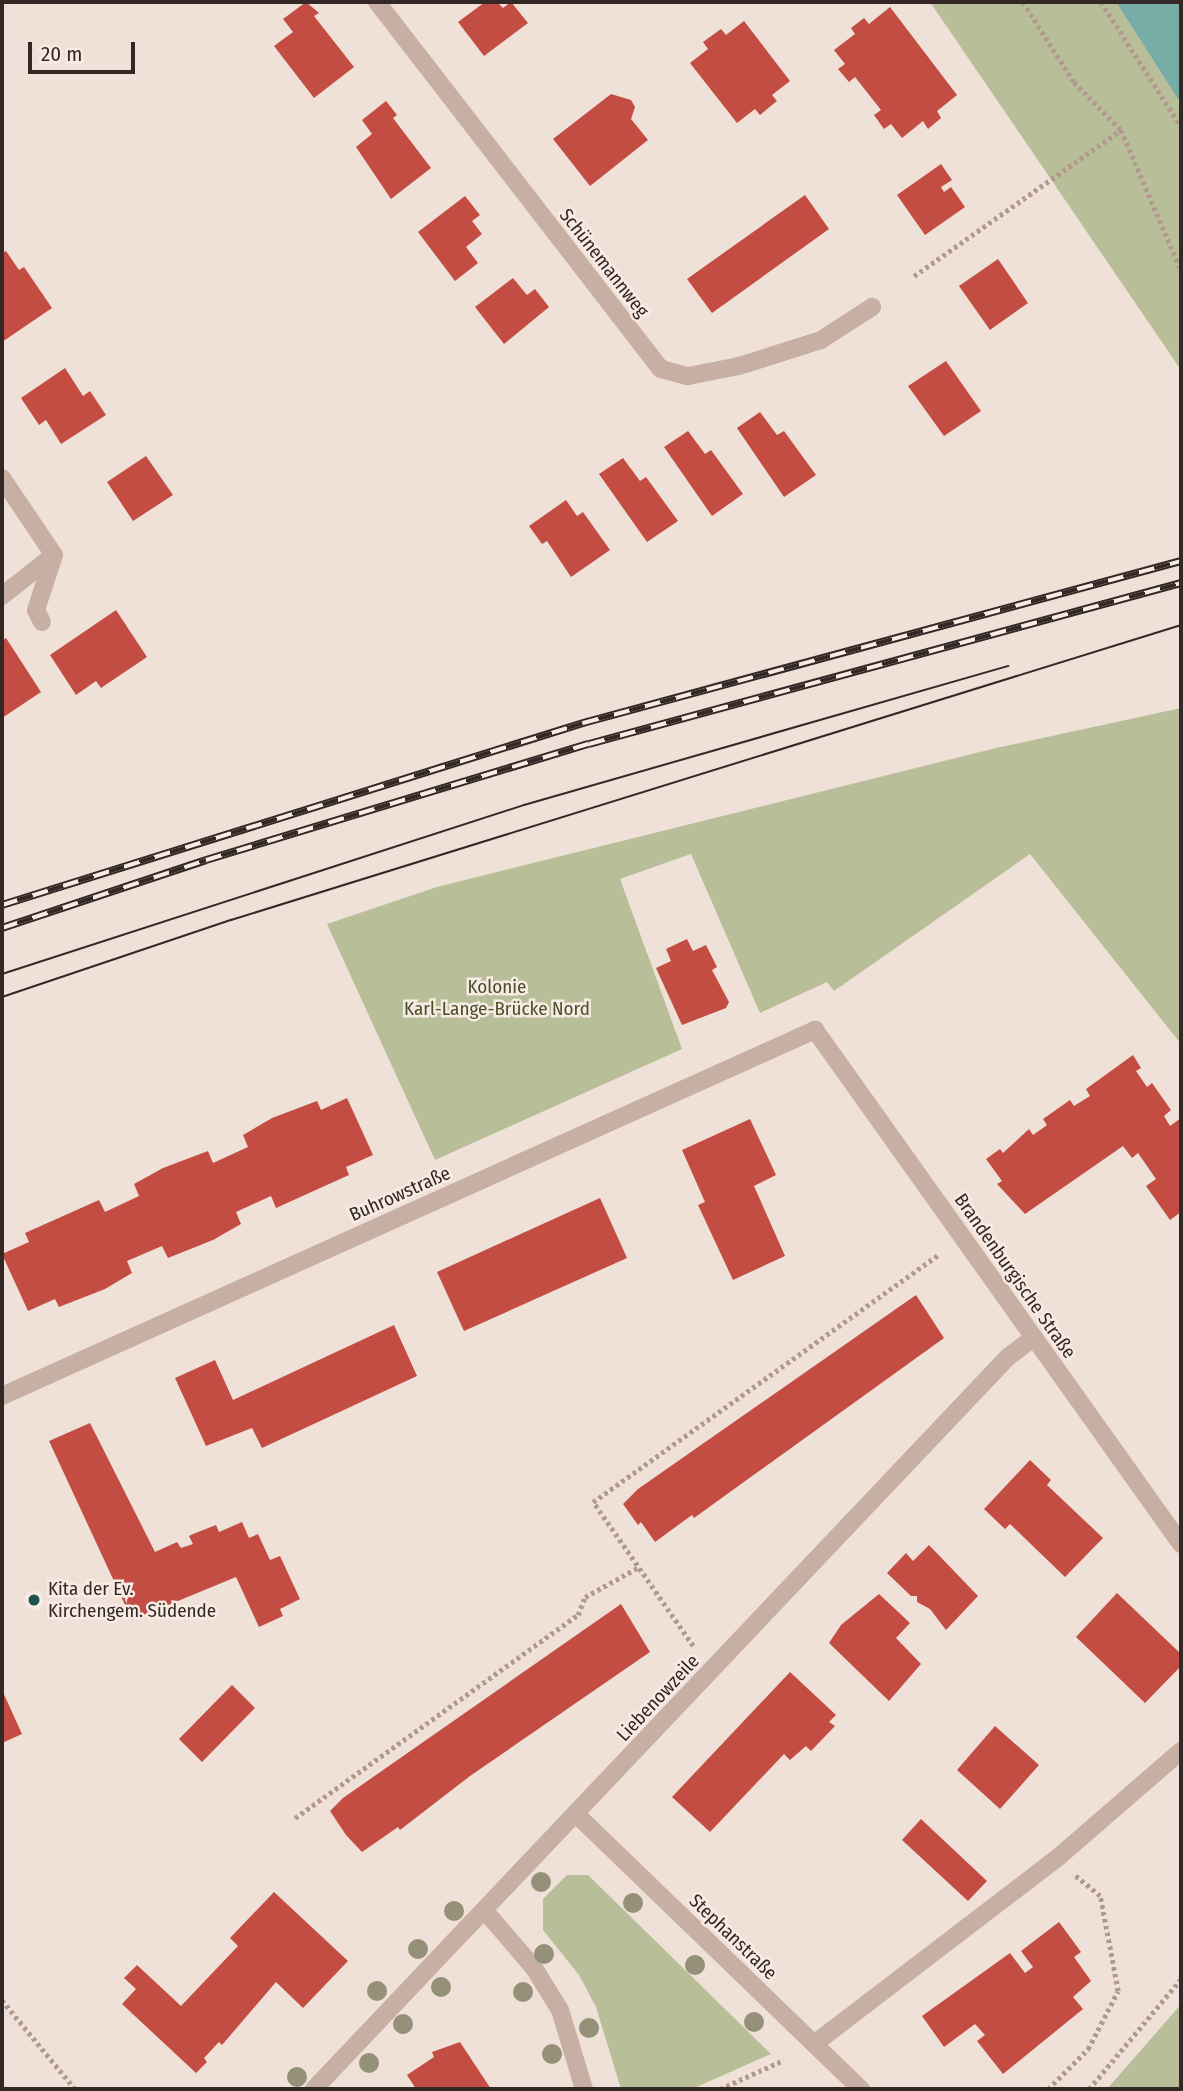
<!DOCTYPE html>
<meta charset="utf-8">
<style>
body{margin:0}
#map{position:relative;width:1183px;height:2091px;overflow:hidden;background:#f0e1d8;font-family:"Fira Sans Condensed",sans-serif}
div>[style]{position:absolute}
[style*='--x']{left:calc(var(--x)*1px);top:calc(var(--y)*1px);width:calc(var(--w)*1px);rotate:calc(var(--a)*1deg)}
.green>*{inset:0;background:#b8be98}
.water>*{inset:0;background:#78aca6}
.building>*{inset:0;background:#c34d43}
.path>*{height:4.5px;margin-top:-2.25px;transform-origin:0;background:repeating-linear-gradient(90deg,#b3988f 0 3.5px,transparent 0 7px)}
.service>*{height:18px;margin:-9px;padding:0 9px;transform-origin:9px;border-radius:9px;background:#c7afa4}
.minor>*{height:18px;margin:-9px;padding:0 9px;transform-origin:9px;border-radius:9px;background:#c7afa4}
.tram>*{height:2px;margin:-1px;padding:0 1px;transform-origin:1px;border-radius:1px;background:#332826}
.rail>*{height:8px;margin-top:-4px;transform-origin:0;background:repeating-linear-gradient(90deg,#f8ebe4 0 16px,#332826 0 32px);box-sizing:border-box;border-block:2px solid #332826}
.trees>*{width:20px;height:20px;margin:-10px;border-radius:50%;background:#949178}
.dots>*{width:19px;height:19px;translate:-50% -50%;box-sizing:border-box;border:4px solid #f8ebe4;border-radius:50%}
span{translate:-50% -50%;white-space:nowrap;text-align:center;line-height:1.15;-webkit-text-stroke:5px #f8ebe4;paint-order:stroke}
.street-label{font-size:19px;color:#332826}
.park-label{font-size:19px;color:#49502a}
.poi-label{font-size:19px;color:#332826}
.left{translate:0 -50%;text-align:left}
.frame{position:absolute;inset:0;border:4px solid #332826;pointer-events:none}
.scale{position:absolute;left:28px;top:42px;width:107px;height:32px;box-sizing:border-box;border:4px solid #332826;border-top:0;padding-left:9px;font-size:21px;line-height:24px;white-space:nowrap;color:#332826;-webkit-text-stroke:5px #f8ebe4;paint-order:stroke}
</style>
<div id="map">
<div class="green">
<i style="clip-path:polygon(930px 2px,1116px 2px,1181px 104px,1181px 370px)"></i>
<i style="clip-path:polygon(1181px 708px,1181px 1044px,1030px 854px,834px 991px,827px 982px,760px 1013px,691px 854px,620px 879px,682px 1049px,435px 1160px,327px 924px,437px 887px,992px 749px)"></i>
<i style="clip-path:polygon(567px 1875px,588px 1875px,771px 2054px,692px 2089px,621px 2089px,596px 2007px,579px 1975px,543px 1930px,543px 1899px)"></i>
<i style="clip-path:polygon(1181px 2004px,1181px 2089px,1107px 2089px,1176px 2010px)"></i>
</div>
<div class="water">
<i style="clip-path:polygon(1116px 2px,1181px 2px,1181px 104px)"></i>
</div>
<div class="building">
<i style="clip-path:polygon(306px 2px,319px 13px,314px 16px,354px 67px,314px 98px,274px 46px,293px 32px,283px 19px)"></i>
<i style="clip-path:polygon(485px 2px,497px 2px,503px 8px,511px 2px,528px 23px,484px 56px,458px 22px)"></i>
<i style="clip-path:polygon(890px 7px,957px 95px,937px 111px,941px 118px,928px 129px,923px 121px,902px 138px,891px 124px,884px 129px,874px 115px,881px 110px,855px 77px,849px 82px,838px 69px,845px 64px,834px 50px,855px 34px,851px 28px,864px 18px,869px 24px)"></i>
<i style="clip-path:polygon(744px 21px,790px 81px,772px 95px,777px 101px,760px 115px,755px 109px,737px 123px,690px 63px,708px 49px,703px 42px,721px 29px,726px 35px)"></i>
<i style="clip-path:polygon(611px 94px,631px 100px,635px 107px,631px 119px,648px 140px,590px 186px,553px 139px)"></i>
<i style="clip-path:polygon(386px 101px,397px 115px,393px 118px,431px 168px,391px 199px,356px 147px,372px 134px,362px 120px)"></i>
<i style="clip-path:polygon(941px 164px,952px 180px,941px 187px,944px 192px,951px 187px,965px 207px,925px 235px,897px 195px)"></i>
<i style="clip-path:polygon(805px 195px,829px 229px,712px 313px,687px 279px)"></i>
<i style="clip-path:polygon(465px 196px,480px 215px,472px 221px,482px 234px,466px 247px,478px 263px,455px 281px,418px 232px)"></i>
<i style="clip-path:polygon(6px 251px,19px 270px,24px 267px,52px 308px,2px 342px,2px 253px)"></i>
<i style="clip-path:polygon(998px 259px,1028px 303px,990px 330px,959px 286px)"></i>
<i style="clip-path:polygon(513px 278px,527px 295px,535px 289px,549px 307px,504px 344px,475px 307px)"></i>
<i style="clip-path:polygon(946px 361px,981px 411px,944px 436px,908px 386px)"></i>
<i style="clip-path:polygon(65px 368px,83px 396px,90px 391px,106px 415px,61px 444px,46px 420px,39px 425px,21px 398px)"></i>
<i style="clip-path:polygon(760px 412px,777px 435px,784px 431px,816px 475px,784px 497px,737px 428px)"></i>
<i style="clip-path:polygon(688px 431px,705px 454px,711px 450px,743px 494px,712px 516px,664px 447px)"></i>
<i style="clip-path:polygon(146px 456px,173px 495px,133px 521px,107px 482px)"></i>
<i style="clip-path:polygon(623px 458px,640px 481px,646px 477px,678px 521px,647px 542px,599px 474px)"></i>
<i style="clip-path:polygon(566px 500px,577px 516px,583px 512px,610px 550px,571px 577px,547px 541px,542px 544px,529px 526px)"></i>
<i style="clip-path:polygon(116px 610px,147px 657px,101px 688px,96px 681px,76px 695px,50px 655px)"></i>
<i style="clip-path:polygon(6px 638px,41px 692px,2px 718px,2px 641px)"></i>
<i style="clip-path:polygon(687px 939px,693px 951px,706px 945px,717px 967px,712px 970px,729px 1002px,726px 1008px,682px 1025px,656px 968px,671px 961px,666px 949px)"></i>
<i style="clip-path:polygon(1133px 1055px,1141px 1068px,1136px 1071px,1147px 1087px,1152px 1083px,1171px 1110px,1164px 1116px,1170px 1126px,1181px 1118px,1181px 1212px,1170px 1220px,1146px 1186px,1156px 1179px,1138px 1153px,1132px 1158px,1123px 1146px,1025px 1214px,997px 1184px,1002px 1181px,986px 1159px,1000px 1149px,1003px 1153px,1029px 1129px,1033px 1135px,1047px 1125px,1043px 1119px,1070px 1100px,1074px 1106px,1090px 1096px,1086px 1089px)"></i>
<i style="clip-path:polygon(347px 1098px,373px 1155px,346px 1167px,349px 1175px,276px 1208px,271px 1196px,236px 1212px,241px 1224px,213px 1240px,168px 1258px,162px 1246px,127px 1261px,132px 1273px,105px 1289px,59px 1307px,55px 1299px,28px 1311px,2px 1254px,29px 1242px,25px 1233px,99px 1200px,105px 1212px,139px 1196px,134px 1184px,163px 1168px,208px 1151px,213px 1163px,248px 1147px,243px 1135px,272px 1118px,317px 1101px,321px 1110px)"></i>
<i style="clip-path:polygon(750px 1119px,776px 1175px,754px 1186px,785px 1256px,733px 1280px,698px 1205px,705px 1202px,682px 1150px)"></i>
<i style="clip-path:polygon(600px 1198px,627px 1258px,464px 1331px,437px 1272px)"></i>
<i style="clip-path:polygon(916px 1295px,944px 1338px,694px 1518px,692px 1515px,655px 1542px,641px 1522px,638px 1525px,623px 1504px,638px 1489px)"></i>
<i style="clip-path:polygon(394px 1325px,417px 1376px,262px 1448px,252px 1428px,206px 1446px,175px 1378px,215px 1360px,233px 1400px)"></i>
<i style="clip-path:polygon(90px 1423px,155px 1552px,177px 1542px,181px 1548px,193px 1544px,189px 1536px,193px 1534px,216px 1525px,219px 1532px,242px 1522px,249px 1538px,258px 1534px,270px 1560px,280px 1556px,300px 1599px,280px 1609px,283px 1616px,259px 1627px,236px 1577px,132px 1620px,49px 1441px)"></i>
<i style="clip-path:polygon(1030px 1460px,1051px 1480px,1047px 1485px,1103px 1538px,1065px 1577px,1010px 1524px,1005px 1529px,984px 1509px)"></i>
<i style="clip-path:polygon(929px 1545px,978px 1596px,946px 1630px,930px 1609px,917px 1602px,917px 1596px,911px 1596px,887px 1573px,906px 1553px,913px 1561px)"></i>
<i style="clip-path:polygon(1117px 1593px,1181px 1654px,1181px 1666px,1145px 1703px,1076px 1637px)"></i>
<i style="clip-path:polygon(879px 1594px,910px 1623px,896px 1638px,921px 1664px,889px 1701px,829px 1643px,841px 1625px)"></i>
<i style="clip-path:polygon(621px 1604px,650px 1652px,470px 1776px,400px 1830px,398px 1827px,362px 1852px,346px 1835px,330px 1811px,343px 1798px)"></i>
<i style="clip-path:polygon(790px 1672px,836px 1715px,829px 1722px,835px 1726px,811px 1751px,806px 1746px,790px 1760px,784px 1754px,710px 1832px,672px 1797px)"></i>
<i style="clip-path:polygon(232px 1685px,255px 1708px,202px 1762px,179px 1739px)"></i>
<i style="clip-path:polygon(2px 1690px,22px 1734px,2px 1743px)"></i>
<i style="clip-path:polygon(995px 1726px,1039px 1765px,1000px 1809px,957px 1770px)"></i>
<i style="clip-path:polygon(921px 1819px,987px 1881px,968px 1901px,902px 1840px)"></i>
<i style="clip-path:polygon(274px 1892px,348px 1961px,303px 2008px,276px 1982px,222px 2045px,219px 2042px,204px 2058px,207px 2062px,196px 2073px,122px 2004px,136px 1989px,124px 1978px,137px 1965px,181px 2006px,238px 1946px,230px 1938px)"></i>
<i style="clip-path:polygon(1059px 1922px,1081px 1952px,1074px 1957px,1091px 1981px,1073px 1997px,1083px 2009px,1003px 2074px,977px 2041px,985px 2035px,975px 2024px,944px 2047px,922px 2016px,1010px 1953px,1025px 1973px,1033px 1967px,1021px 1951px)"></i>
<i style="clip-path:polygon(460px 2042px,491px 2089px,416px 2089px,407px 2075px,434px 2057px,432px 2052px)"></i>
</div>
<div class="path">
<i style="--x:1023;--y:2;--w:95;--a:57.5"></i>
<i style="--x:1074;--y:82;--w:67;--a:45.6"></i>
<i style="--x:1121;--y:130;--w:152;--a:66.8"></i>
<i style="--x:1101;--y:2;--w:148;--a:57.2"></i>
<i style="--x:914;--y:276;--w:253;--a:-35.2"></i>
<i style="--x:693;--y:1646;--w:175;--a:-124.8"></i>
<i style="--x:593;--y:1502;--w:424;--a:-35.6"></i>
<i style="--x:295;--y:1818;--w:348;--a:-35.7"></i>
<i style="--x:578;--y:1615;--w:19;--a:-69"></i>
<i style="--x:585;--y:1597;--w:62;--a:-29.1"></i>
<i style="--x:2;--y:2000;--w:115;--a:50.6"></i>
<i style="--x:720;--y:2089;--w:70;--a:-24.4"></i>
<i style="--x:1048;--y:2089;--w:57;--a:-45"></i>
<i style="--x:1088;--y:2049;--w:65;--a:-62.7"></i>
<i style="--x:1118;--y:1991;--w:97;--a:-100.7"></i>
<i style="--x:1100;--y:1896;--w:32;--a:-141"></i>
<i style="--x:1089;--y:2089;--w:143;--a:-50.1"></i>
</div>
<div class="service">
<i style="--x:2;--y:596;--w:66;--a:-38.3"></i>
<i style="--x:42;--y:622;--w:13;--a:-117"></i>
<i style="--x:36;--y:610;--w:58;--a:-71.9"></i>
<i style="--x:814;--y:2044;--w:303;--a:-37.4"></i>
<i style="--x:1055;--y:1860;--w:167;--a:-40.9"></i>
</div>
<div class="minor">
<i style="--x:377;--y:2;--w:464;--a:52.3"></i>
<i style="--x:661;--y:369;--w:28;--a:15"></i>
<i style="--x:688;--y:376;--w:52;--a:-11.1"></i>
<i style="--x:739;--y:366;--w:86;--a:-17.6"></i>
<i style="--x:821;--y:340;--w:61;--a:-32.9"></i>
<i style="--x:2;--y:478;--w:93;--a:56"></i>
<i style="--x:2;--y:1396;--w:892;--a:-24.24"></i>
<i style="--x:815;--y:1030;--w:631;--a:54.55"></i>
<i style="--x:577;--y:1815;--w:395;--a:44"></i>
<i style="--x:485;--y:1911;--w:75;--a:49.3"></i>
<i style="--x:534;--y:1968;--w:49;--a:58.2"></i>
<i style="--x:560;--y:2010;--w:83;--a:73.1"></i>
<i style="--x:314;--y:2089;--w:1009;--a:-46.53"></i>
<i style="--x:1008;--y:1357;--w:31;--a:-37"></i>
</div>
<div class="tram">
<i style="--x:2;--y:974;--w:549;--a:-17.94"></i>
<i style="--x:524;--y:805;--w:504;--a:-16.02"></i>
<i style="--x:2;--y:997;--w:242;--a:-18.6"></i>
<i style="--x:231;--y:920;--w:995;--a:-17.25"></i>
</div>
<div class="rail">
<i style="--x:2;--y:905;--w:609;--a:-17.39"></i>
<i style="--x:583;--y:723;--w:620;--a:-15.16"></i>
<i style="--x:2;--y:928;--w:215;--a:-18.4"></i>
<i style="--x:206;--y:860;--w:400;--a:-16.9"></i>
<i style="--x:589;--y:744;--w:614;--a:-15.21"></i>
</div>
<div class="trees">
<i style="left:541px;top:1882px"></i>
<i style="left:633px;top:1903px"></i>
<i style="left:454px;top:1911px"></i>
<i style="left:418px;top:1949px"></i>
<i style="left:544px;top:1954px"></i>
<i style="left:695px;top:1965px"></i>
<i style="left:441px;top:1987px"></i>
<i style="left:377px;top:1991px"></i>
<i style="left:523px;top:1992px"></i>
<i style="left:754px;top:2022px"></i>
<i style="left:403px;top:2024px"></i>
<i style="left:589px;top:2028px"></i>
<i style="left:552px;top:2054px"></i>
<i style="left:369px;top:2063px"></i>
<i style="left:297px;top:2077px"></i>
</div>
<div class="dots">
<i style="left:34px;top:1600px;background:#1d534e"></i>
</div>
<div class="street-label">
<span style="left:604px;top:263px;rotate:52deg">Schünemannweg</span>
<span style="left:400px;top:1194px;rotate:-24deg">Buhrowstraße</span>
<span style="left:1015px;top:1276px;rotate:55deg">Brandenburgische Straße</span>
<span style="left:658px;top:1698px;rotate:-47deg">Liebenowzeile</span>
<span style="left:733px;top:1937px;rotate:44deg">Stephanstraße</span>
</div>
<div class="park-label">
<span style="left:497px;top:998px">Kolonie<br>Karl-Lange-Brücke Nord</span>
</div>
<div class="poi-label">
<span class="left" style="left:48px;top:1600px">Kita der Ev.<br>Kirchengem. Südende</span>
</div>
<div class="frame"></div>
<div class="scale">20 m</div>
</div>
